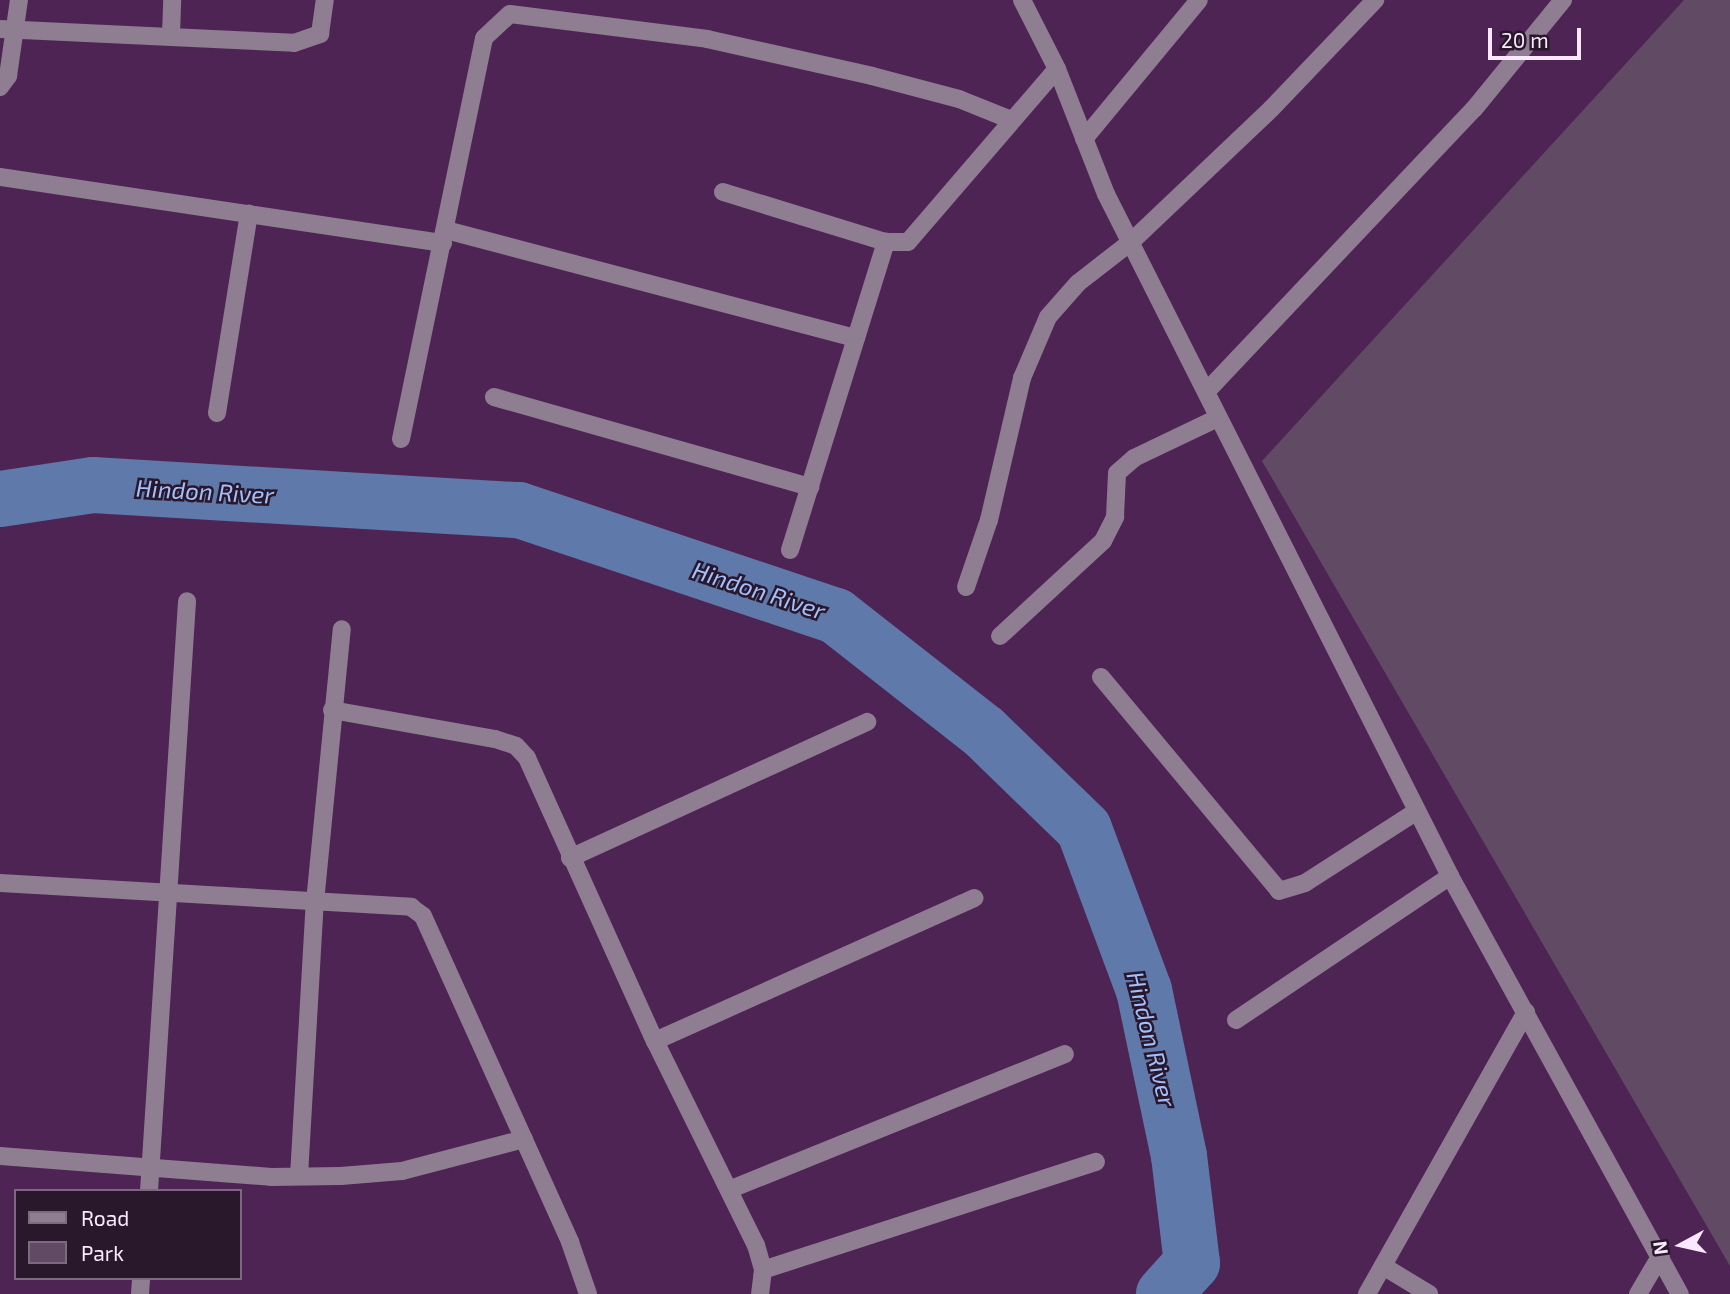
<!DOCTYPE html>
<style>
body{margin:0}
#map{position:relative;width:1730px;height:1294px;overflow:hidden;background:#4d2453;font-family:"Exo 2",sans-serif}
div>[style]{position:absolute}
[style*='--x']{left:calc(var(--x)*1px);top:calc(var(--y)*1px);width:calc(var(--w)*1px);rotate:calc(var(--a)*1deg)}
.green>*{inset:0;background:#614a64}
.river>*{height:56px;margin:-28px;padding:0 28px;transform-origin:28px;border-radius:28px;background:#5e79aa}
.minor>*{height:18px;margin:-9px;padding:0 9px;transform-origin:9px;border-radius:9px;background:#8f7d92}
span{translate:-50% -50%;white-space:nowrap;text-align:center;line-height:1.15;-webkit-text-stroke:5px #29172c;paint-order:stroke}
.water-label{font-size:24px;color:#a2c1fc;font-style:italic}
.legend{position:absolute;left:14px;top:1189px;width:228px;height:91px;box-sizing:border-box;background:#29172c;border:2px solid #7d6a80;margin:0;padding:9px 12px;list-style:none;font-size:21px;color:#fbe7fe}
.legend li{display:flex;align-items:center;gap:14px;height:35px}
.legend b{width:35px;border:2px solid #7d6a80}
.north{position:absolute;left:1646px;top:1210px;width:70px;height:70px;-webkit-text-stroke:5px #29172c;paint-order:stroke;rotate:262deg;font-size:19px;font-weight:700;line-height:28px;text-align:center;color:#fbe7fe}
.north::after{content:'';display:block;margin:auto;width:24px;height:32px;background:#fbe7fe;clip-path:polygon(50% 0,100% 100%,50% 72%,0 100%)}
.scale{position:absolute;left:1488px;top:28px;width:93px;height:32px;box-sizing:border-box;border:4px solid #fbe7fe;border-top:0;padding-left:9px;font-size:21px;line-height:24px;white-space:nowrap;color:#fbe7fe;-webkit-text-stroke:5px #29172c;paint-order:stroke}
</style>
<div id="map">
<div class="green">
<i style="clip-path:polygon(1684px 0,1730px 0,1730px 1266px,1262px 461px)"></i>
</div>
<div class="river">
<i style="--x:0;--y:499;--w:94;--a:-8.6"></i>
<i style="--x:93;--y:485;--w:427;--a:3.4"></i>
<i style="--x:519;--y:510;--w:334;--a:18.5"></i>
<i style="--x:836;--y:616;--w:188;--a:38.1"></i>
<i style="--x:984;--y:732;--w:139;--a:44.1"></i>
<i style="--x:1084;--y:829;--w:172;--a:69.6"></i>
<i style="--x:1144;--y:990;--w:170;--a:78.1"></i>
<i style="--x:1179;--y:1156;--w:108;--a:83.1"></i>
<i style="--x:1192;--y:1263;--w:42;--a:132.1"></i>
</div>
<div class="minor">
<i style="--x:1022;--y:0;--w:77;--a:63.1"></i>
<i style="--x:1057;--y:69;--w:134;--a:68.6"></i>
<i style="--x:1106;--y:194;--w:764;--a:63.23"></i>
<i style="--x:1450;--y:876;--w:477;--a:61.2"></i>
<i style="--x:0;--y:29;--w:294;--a:2.7"></i>
<i style="--x:294;--y:43;--w:28;--a:-19"></i>
<i style="--x:320;--y:34;--w:34;--a:-82"></i>
<i style="--x:171;--y:35;--w:35;--a:-88"></i>
<i style="--x:0;--y:87;--w:14;--a:-54"></i>
<i style="--x:8;--y:76;--w:77;--a:-81.8"></i>
<i style="--x:1084;--y:139;--w:180;--a:-50.4"></i>
<i style="--x:0;--y:177;--w:448;--a:8.5"></i>
<i style="--x:723;--y:192;--w:170;--a:17.1"></i>
<i style="--x:886;--y:242;--w:22;--a:0"></i>
<i style="--x:908;--y:242;--w:228;--a:-49.3"></i>
<i style="--x:446;--y:230;--w:424;--a:14.8"></i>
<i style="--x:1207;--y:391;--w:388;--a:-46.6"></i>
<i style="--x:1474;--y:109;--w:141;--a:-50.8"></i>
<i style="--x:494;--y:397;--w:329;--a:15.9"></i>
<i style="--x:217;--y:413;--w:202;--a:-80.9"></i>
<i style="--x:401;--y:439;--w:409;--a:-78.3"></i>
<i style="--x:484;--y:38;--w:35;--a:-43"></i>
<i style="--x:510;--y:14;--w:199;--a:7.2"></i>
<i style="--x:707;--y:39;--w:169;--a:12.6"></i>
<i style="--x:872;--y:76;--w:90;--a:14.8"></i>
<i style="--x:959;--y:99;--w:54;--a:21.8"></i>
<i style="--x:790;--y:550;--w:323;--a:-72.7"></i>
<i style="--x:966;--y:587;--w:71;--a:-71.1"></i>
<i style="--x:989;--y:520;--w:146;--a:-76.9"></i>
<i style="--x:1022;--y:378;--w:66;--a:-66.9"></i>
<i style="--x:1048;--y:317;--w:45;--a:-48.6"></i>
<i style="--x:1078;--y:283;--w:68;--a:-37.9"></i>
<i style="--x:1132;--y:241;--w:192;--a:-43.5"></i>
<i style="--x:1271;--y:109;--w:151;--a:-46.3"></i>
<i style="--x:1000;--y:636;--w:140;--a:-42.7"></i>
<i style="--x:1103;--y:541;--w:27;--a:-63"></i>
<i style="--x:1115;--y:517;--w:44;--a:-87.4"></i>
<i style="--x:1117;--y:473;--w:23;--a:-41"></i>
<i style="--x:1134;--y:458;--w:93;--a:-25.5"></i>
<i style="--x:1101;--y:677;--w:278;--a:50.2"></i>
<i style="--x:1279;--y:891;--w:27;--a:-17"></i>
<i style="--x:1305;--y:883;--w:133;--a:-32.7"></i>
<i style="--x:332;--y:710;--w:166;--a:10.1"></i>
<i style="--x:495;--y:739;--w:22;--a:18"></i>
<i style="--x:516;--y:746;--w:16;--a:47"></i>
<i style="--x:527;--y:758;--w:311;--a:65.7"></i>
<i style="--x:655;--y:1041;--w:228;--a:63.7"></i>
<i style="--x:756;--y:1245;--w:26;--a:74"></i>
<i style="--x:763;--y:1270;--w:24;--a:97"></i>
<i style="--x:570;--y:858;--w:327;--a:-24.6"></i>
<i style="--x:0;--y:883;--w:412;--a:3.3"></i>
<i style="--x:411;--y:907;--w:15;--a:37"></i>
<i style="--x:423;--y:916;--w:358;--a:65.7"></i>
<i style="--x:570;--y:1242;--w:55;--a:70.9"></i>
<i style="--x:1236;--y:1020;--w:258;--a:-33.9"></i>
<i style="--x:655;--y:1041;--w:350;--a:-24.1"></i>
<i style="--x:0;--y:1156;--w:272;--a:4.4"></i>
<i style="--x:271;--y:1177;--w:70;--a:-0.8"></i>
<i style="--x:341;--y:1176;--w:61;--a:-4.7"></i>
<i style="--x:402;--y:1171;--w:126;--a:-14.7"></i>
<i style="--x:299;--y:1176;--w:274;--a:-86.7"></i>
<i style="--x:315;--y:902;--w:274;--a:-84.4"></i>
<i style="--x:731;--y:1189;--w:360;--a:-22"></i>
<i style="--x:149;--y:1191;--w:591;--a:-86.31"></i>
<i style="--x:1383;--y:1266;--w:54;--a:31.3"></i>
<i style="--x:763;--y:1270;--w:350;--a:-18"></i>
<i style="--x:140;--y:1294;--w:16;--a:-86"></i>
<i style="--x:1367;--y:1294;--w:324;--a:-60.6"></i>
<i style="--x:1638;--y:1294;--w:45;--a:-59.5"></i>
</div>
<div class="water-label">
<span style="left:205px;top:491px;rotate:3deg">Hindon River</span>
<span style="left:759px;top:590px;rotate:18deg">Hindon River</span>
<span style="left:1152px;top:1039px;rotate:76deg">Hindon River</span>
</div>
<ul class="legend">
<li><b style="height:9px;background:#8f7d92"></b>Road</li>
<li><b style="height:19px;background:#614a64"></b>Park</li>
</ul>
<div class="north">N</div>
<div class="scale">20 m</div>
</div>
